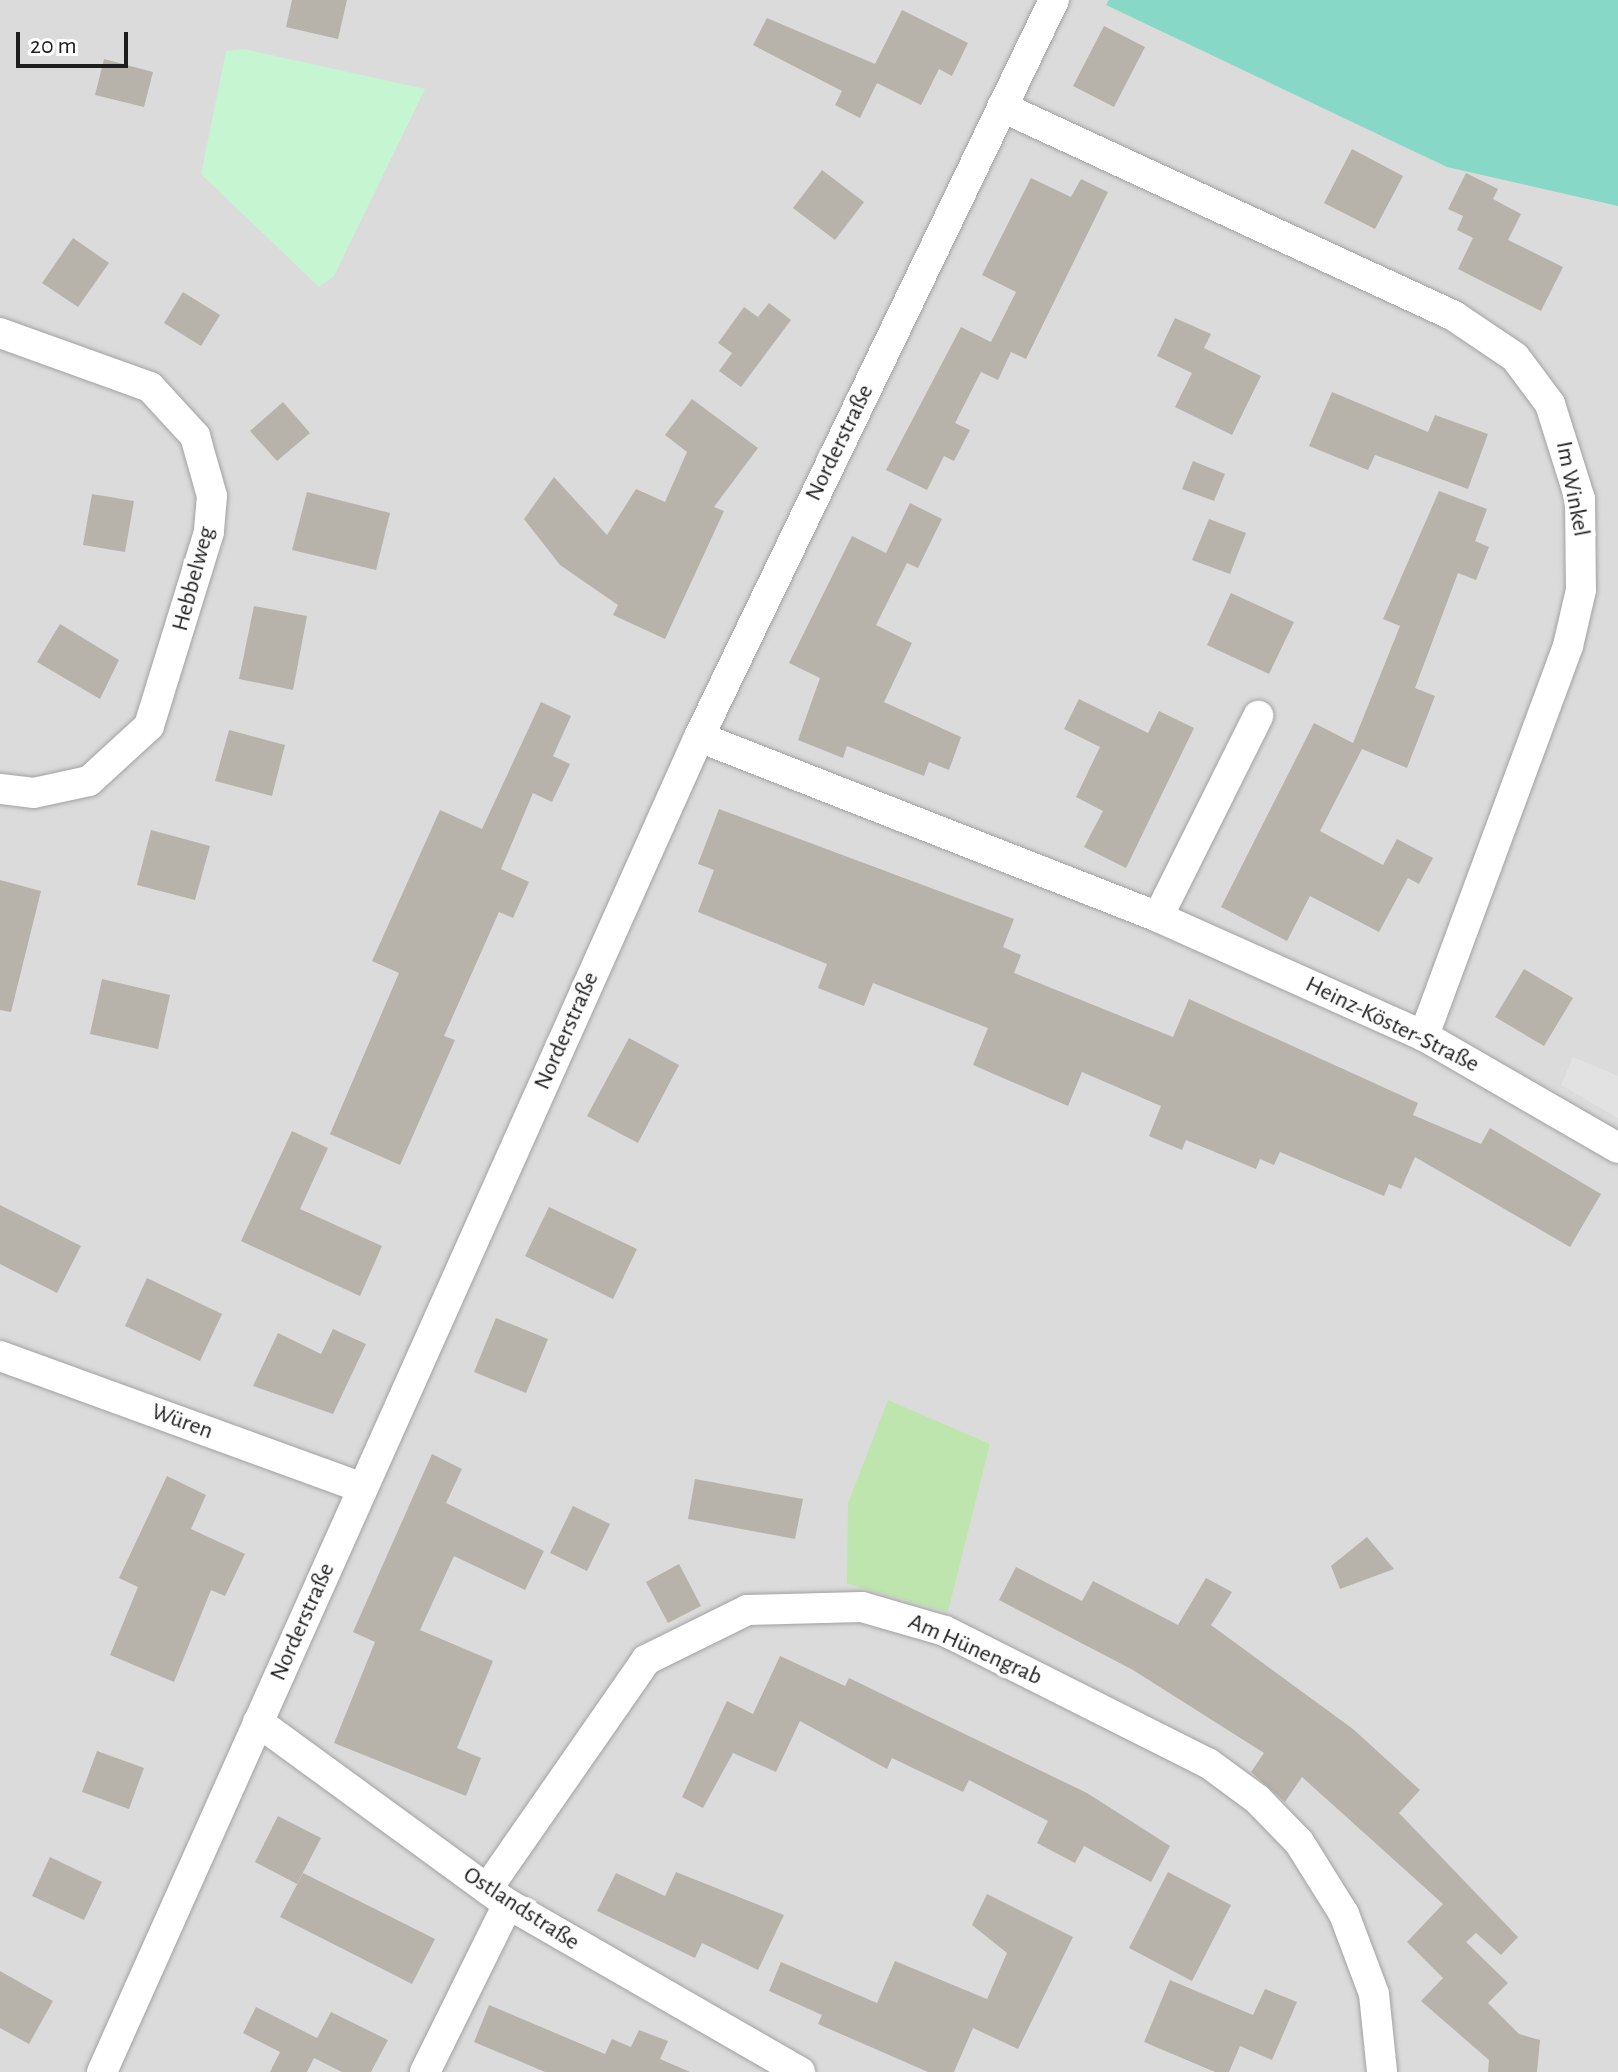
<!DOCTYPE html>
<meta charset="utf-8">
<style>
body{margin:0}
#map{position:relative;width:1618px;height:2072px;overflow:hidden;background:#eeede5;font-family:"Alegreya Sans",sans-serif}
div>[style]{position:absolute}
[style*='--x']{left:calc(var(--x)*1px);top:calc(var(--y)*1px);width:calc(var(--w)*1px);rotate:calc(var(--a)*1deg)}
.residential>*{inset:0;background:#dcdbdb}
.grass>*{inset:0;background:#bfe5ae}
.park>*{inset:0;background:#c5f5d1}
.pitch>*{inset:0;background:#88d8c7}
.parking>*{inset:0;background:#e2e2e2}
.building>*{inset:0;background:#b7b3ab}
.roads{filter:drop-shadow(0 0 2px #a2a2a2) drop-shadow(0 0 2px #a2a2a2)}
.street>*{height:30px;margin:-15px;padding:0 15px;transform-origin:15px;border-radius:15px;background:#fff}
span{translate:-50% -50%;white-space:nowrap;text-align:center;line-height:1.15;-webkit-text-stroke:8px #fff;paint-order:stroke}
.street-label{font-size:24px;color:#1e1e1e}
.scale{position:absolute;left:16px;top:32px;width:112px;height:36px;box-sizing:border-box;border:4px solid #1e1e1e;border-top:0;padding-left:10px;font-size:24px;line-height:28px;white-space:nowrap;color:#1e1e1e;-webkit-text-stroke:6px #fff;paint-order:stroke}
</style>
<div id="map">
<div class="residential">
<i style="clip-path:polygon(evenodd,0 0,1618px 0,1618px 2072px,0 2072px,0 0,990px 1443px,948px 1611px,847px 1584px,990px 1443px)"></i>
</div>
<div class="grass">
<i style="clip-path:polygon(888px 1400px,990px 1444px,948px 1612px,847px 1584px,848px 1503px)"></i>
</div>
<div class="park">
<i style="clip-path:polygon(244px 49px,425px 89px,334px 276px,319px 287px,201px 174px,226px 51px)"></i>
</div>
<div class="pitch">
<i style="clip-path:polygon(1109px 0,1618px 0,1618px 206px,1447px 167px,1106px 5px)"></i>
</div>
<div class="parking">
<i style="clip-path:polygon(1573px 1057px,1618px 1076px,1618px 1118px,1561px 1085px)"></i>
</div>
<div class="building">
<i style="clip-path:polygon(292px 0,347px 0,338px 39px,286px 27px)"></i>
<i style="clip-path:polygon(902px 10px,968px 43px,952px 76px,939px 69px,921px 105px,877px 83px,860px 118px,835px 105px,842px 91px,753px 45px,767px 18px,875px 64px)"></i>
<i style="clip-path:polygon(1104px 26px,1145px 47px,1114px 107px,1073px 86px)"></i>
<i style="clip-path:polygon(104px 59px,153px 72px,144px 107px,95px 95px)"></i>
<i style="clip-path:polygon(1352px 149px,1403px 176px,1375px 229px,1324px 203px)"></i>
<i style="clip-path:polygon(822px 170px,864px 202px,835px 240px,793px 208px)"></i>
<i style="clip-path:polygon(1466px 173px,1498px 189px,1493px 199px,1521px 214px,1508px 240px,1563px 267px,1541px 311px,1458px 269px,1473px 238px,1457px 230px,1463px 216px,1448px 209px)"></i>
<i style="clip-path:polygon(1031px 178px,1071px 197px,1081px 179px,1108px 192px,1026px 359px,1011px 352px,998px 380px,981px 372px,955px 423px,970px 430px,954px 461px,944px 456px,927px 490px,886px 470px,961px 327px,991px 342px,1016px 292px,982px 275px)"></i>
<i style="clip-path:polygon(73px 238px,109px 263px,78px 307px,42px 283px)"></i>
<i style="clip-path:polygon(183px 292px,220px 315px,201px 346px,164px 323px)"></i>
<i style="clip-path:polygon(769px 303px,791px 320px,741px 387px,719px 371px,732px 353px,718px 343px,744px 307px,758px 317px)"></i>
<i style="clip-path:polygon(1175px 318px,1211px 334px,1204px 348px,1261px 376px,1232px 435px,1175px 407px,1192px 373px,1157px 356px)"></i>
<i style="clip-path:polygon(1332px 392px,1428px 432px,1435px 415px,1488px 434px,1468px 489px,1375px 455px,1368px 470px,1309px 446px)"></i>
<i style="clip-path:polygon(692px 399px,758px 448px,714px 507px,724px 511px,665px 639px,613px 615px,618px 605px,560px 565px,524px 519px,554px 477px,607px 535px,636px 489px,665px 502px,687px 452px,665px 435px)"></i>
<i style="clip-path:polygon(283px 402px,310px 433px,277px 461px,250px 431px)"></i>
<i style="clip-path:polygon(1193px 461px,1225px 474px,1214px 501px,1182px 489px)"></i>
<i style="clip-path:polygon(1439px 491px,1487px 509px,1475px 541px,1489px 547px,1476px 580px,1458px 573px,1415px 688px,1435px 696px,1407px 768px,1362px 749px,1320px 831px,1383px 865px,1397px 839px,1433px 858px,1419px 884px,1408px 878px,1379px 932px,1310px 896px,1287px 941px,1221px 907px,1314px 723px,1353px 743px,1400px 626px,1383px 619px)"></i>
<i style="clip-path:polygon(307px 492px,390px 513px,376px 570px,292px 550px)"></i>
<i style="clip-path:polygon(92px 494px,134px 501px,125px 552px,83px 545px)"></i>
<i style="clip-path:polygon(910px 503px,942px 519px,918px 568px,907px 563px,876px 625px,912px 643px,884px 702px,961px 737px,949px 770px,929px 762px,924px 776px,847px 746px,843px 758px,798px 740px,820px 678px,789px 663px,852px 536px,886px 553px)"></i>
<i style="clip-path:polygon(1209px 519px,1246px 533px,1230px 574px,1192px 560px)"></i>
<i style="clip-path:polygon(1231px 593px,1294px 622px,1269px 674px,1207px 645px)"></i>
<i style="clip-path:polygon(254px 606px,307px 616px,293px 690px,239px 679px)"></i>
<i style="clip-path:polygon(60px 624px,119px 660px,100px 699px,37px 662px)"></i>
<i style="clip-path:polygon(1079px 699px,1148px 733px,1159px 711px,1194px 728px,1126px 868px,1084px 847px,1103px 811px,1076px 797px,1100px 747px,1064px 729px)"></i>
<i style="clip-path:polygon(541px 702px,571px 716px,553px 756px,570px 764px,552px 802px,533px 793px,501px 869px,529px 882px,513px 918px,499px 912px,444px 1036px,455px 1040px,400px 1165px,330px 1134px,399px 973px,372px 961px,440px 810px,482px 829px)"></i>
<i style="clip-path:polygon(229px 730px,285px 745px,272px 796px,215px 781px)"></i>
<i style="clip-path:polygon(719px 809px,1014px 919px,1003px 947px,1021px 955px,1014px 973px,1173px 1037px,1189px 999px,1418px 1103px,1413px 1115px,1481px 1144px,1490px 1128px,1601px 1194px,1570px 1247px,1415px 1157px,1401px 1189px,1389px 1184px,1384px 1196px,1280px 1152px,1274px 1165px,1260px 1159px,1256px 1169px,1186px 1140px,1182px 1150px,1149px 1136px,1161px 1106px,1082px 1072px,1068px 1106px,973px 1065px,988px 1028px,873px 983px,864px 1006px,818px 988px,827px 964px,698px 912px,714px 870px,698px 864px)"></i>
<i style="clip-path:polygon(151px 830px,210px 846px,195px 900px,137px 885px)"></i>
<i style="clip-path:polygon(0 880px,41px 891px,11px 1012px,0 1010px)"></i>
<i style="clip-path:polygon(1524px 969px,1573px 998px,1544px 1046px,1495px 1017px)"></i>
<i style="clip-path:polygon(102px 979px,170px 995px,158px 1049px,90px 1034px)"></i>
<i style="clip-path:polygon(629px 1038px,679px 1065px,638px 1143px,587px 1116px)"></i>
<i style="clip-path:polygon(292px 1131px,328px 1148px,300px 1209px,382px 1246px,360px 1296px,241px 1241px)"></i>
<i style="clip-path:polygon(0 1205px,81px 1246px,57px 1293px,0 1264px)"></i>
<i style="clip-path:polygon(549px 1207px,637px 1249px,613px 1299px,525px 1256px)"></i>
<i style="clip-path:polygon(147px 1278px,222px 1314px,200px 1361px,125px 1326px)"></i>
<i style="clip-path:polygon(496px 1318px,548px 1339px,526px 1393px,474px 1372px)"></i>
<i style="clip-path:polygon(333px 1329px,366px 1344px,333px 1414px,253px 1386px,278px 1333px,321px 1354px)"></i>
<i style="clip-path:polygon(432px 1454px,462px 1469px,446px 1503px,544px 1551px,525px 1590px,454px 1556px,420px 1630px,493px 1661px,457px 1748px,481px 1758px,466px 1796px,334px 1743px,375px 1642px,353px 1632px)"></i>
<i style="clip-path:polygon(167px 1476px,206px 1495px,191px 1529px,245px 1554px,225px 1596px,211px 1590px,174px 1682px,110px 1655px,138px 1587px,119px 1578px)"></i>
<i style="clip-path:polygon(695px 1479px,803px 1499px,795px 1539px,688px 1519px)"></i>
<i style="clip-path:polygon(573px 1506px,610px 1524px,587px 1571px,550px 1553px)"></i>
<i style="clip-path:polygon(1367px 1537px,1394px 1569px,1340px 1589px,1331px 1566px)"></i>
<i style="clip-path:polygon(679px 1564px,701px 1606px,668px 1623px,646px 1582px)"></i>
<i style="clip-path:polygon(1016px 1567px,1082px 1601px,1093px 1581px,1178px 1625px,1206px 1578px,1232px 1592px,1211px 1625px,1353px 1729px,1420px 1790px,1399px 1813px,1518px 1937px,1501px 1955px,1476px 1933px,1466px 1942px,1508px 1983px,1488px 2003px,1519px 2034px,1540px 2040px,1537px 2072px,1488px 2072px,1489px 2060px,1421px 2001px,1443px 1978px,1407px 1942px,1443px 1904px,1302px 1777px,1285px 1802px,1251px 1772px,1264px 1753px,1133px 1670px,999px 1600px)"></i>
<i style="clip-path:polygon(780px 1656px,845px 1686px,849px 1678px,1087px 1793px,1170px 1846px,1151px 1882px,1084px 1846px,1075px 1863px,1037px 1843px,1048px 1821px,969px 1780px,963px 1792px,892px 1758px,887px 1769px,800px 1721px,776px 1772px,733px 1753px,703px 1808px,682px 1797px,727px 1701px,753px 1714px)"></i>
<i style="clip-path:polygon(97px 1751px,144px 1768px,129px 1809px,82px 1792px)"></i>
<i style="clip-path:polygon(278px 1816px,321px 1838px,297px 1884px,255px 1862px)"></i>
<i style="clip-path:polygon(50px 1857px,102px 1882px,84px 1920px,32px 1896px)"></i>
<i style="clip-path:polygon(676px 1872px,784px 1915px,758px 1970px,702px 1943px,695px 1958px,597px 1911px,616px 1873px,665px 1896px)"></i>
<i style="clip-path:polygon(1168px 1872px,1231px 1905px,1192px 1981px,1129px 1948px)"></i>
<i style="clip-path:polygon(303px 1873px,435px 1939px,412px 1984px,280px 1917px)"></i>
<i style="clip-path:polygon(987px 1894px,1073px 1937px,1018px 2049px,973px 2028px,954px 2072px,928px 2072px,818px 2024px,822px 2015px,769px 1991px,781px 1962px,877px 2003px,895px 1961px,987px 1999px,1007px 1953px,972px 1925px)"></i>
<i style="clip-path:polygon(0 1971px,53px 2001px,29px 2044px,0 2028px)"></i>
<i style="clip-path:polygon(1170px 1980px,1253px 2015px,1265px 1989px,1297px 2002px,1272px 2060px,1240px 2046px,1229px 2072px,1215px 2072px,1144px 2042px)"></i>
<i style="clip-path:polygon(489px 2005px,605px 2054px,612px 2039px,631px 2047px,639px 2030px,668px 2041px,660px 2059px,690px 2072px,545px 2072px,474px 2042px)"></i>
<i style="clip-path:polygon(256px 2007px,317px 2038px,331px 2012px,388px 2040px,371px 2072px,342px 2072px,314px 2058px,307px 2072px,270px 2072px,280px 2052px,243px 2033px)"></i>
</div>
<div class="roads">
<div class="street">
<i style="--x:1002;--y:107;--w:498;--a:24.8"></i>
<i style="--x:1454;--y:316;--w:73;--a:33.9"></i>
<i style="--x:1515;--y:357;--w:59;--a:53.3"></i>
<i style="--x:1550;--y:404;--w:100;--a:72.5"></i>
<i style="--x:1580;--y:499;--w:91;--a:89.4"></i>
<i style="--x:1581;--y:590;--w:57;--a:103.1"></i>
<i style="--x:1568;--y:646;--w:416;--a:110.3"></i>
<i style="--x:0;--y:333;--w:159;--a:19.8"></i>
<i style="--x:150;--y:387;--w:67;--a:47.4"></i>
<i style="--x:195;--y:436;--w:62;--a:74.2"></i>
<i style="--x:212;--y:496;--w:36;--a:95"></i>
<i style="--x:209;--y:532;--w:203;--a:107.2"></i>
<i style="--x:149;--y:726;--w:81;--a:137.5"></i>
<i style="--x:89;--y:781;--w:56;--a:167.7"></i>
<i style="--x:34;--y:793;--w:34;--a:-173"></i>
<i style="--x:699;--y:737;--w:493;--a:21.4"></i>
<i style="--x:1158;--y:917;--w:291;--a:24.1"></i>
<i style="--x:1424;--y:1036;--w:224;--a:30"></i>
<i style="--x:1158;--y:917;--w:225;--a:-63.5"></i>
<i style="--x:0;--y:1356;--w:386;--a:20"></i>
<i style="--x:258;--y:1722;--w:309;--a:36.1"></i>
<i style="--x:508;--y:1904;--w:337;--a:29.9"></i>
<i style="--x:487;--y:1889;--w:279;--a:-55.2"></i>
<i style="--x:646;--y:1660;--w:113;--a:-26.3"></i>
<i style="--x:747;--y:1610;--w:115;--a:-1.5"></i>
<i style="--x:862;--y:1607;--w:86;--a:16.1"></i>
<i style="--x:945;--y:1631;--w:294;--a:26.7"></i>
<i style="--x:1208;--y:1763;--w:61;--a:36.3"></i>
<i style="--x:1257;--y:1799;--w:60;--a:45.7"></i>
<i style="--x:1299;--y:1842;--w:85;--a:58"></i>
<i style="--x:1344;--y:1914;--w:85;--a:69.4"></i>
<i style="--x:1374;--y:1994;--w:78;--a:84.1"></i>
<i style="--x:102;--y:2072;--w:1462;--a:-65.91"></i>
<i style="--x:699;--y:737;--w:818;--a:-64.28"></i>
<i style="--x:425;--y:2072;--w:187;--a:-63.7"></i>
</div>
</div>
<div class="street-label">
<span style="left:840px;top:443px;rotate:-64deg">Norderstraße</span>
<span style="left:1572px;top:489px;rotate:79deg">Im Winkel</span>
<span style="left:194px;top:579px;rotate:-75deg">Hebbelweg</span>
<span style="left:1392px;top:1025px;rotate:26deg">Heinz-Köster-Straße</span>
<span style="left:567px;top:1031px;rotate:-66deg">Norderstraße</span>
<span style="left:182px;top:1422px;rotate:20deg">Würen</span>
<span style="left:303px;top:1622px;rotate:-66deg">Norderstraße</span>
<span style="left:975px;top:1650px;rotate:24deg">Am Hünengrab</span>
<span style="left:521px;top:1909px;rotate:33deg">Ostlandstraße</span>
</div>
<div class="scale">20 m</div>
</div>
